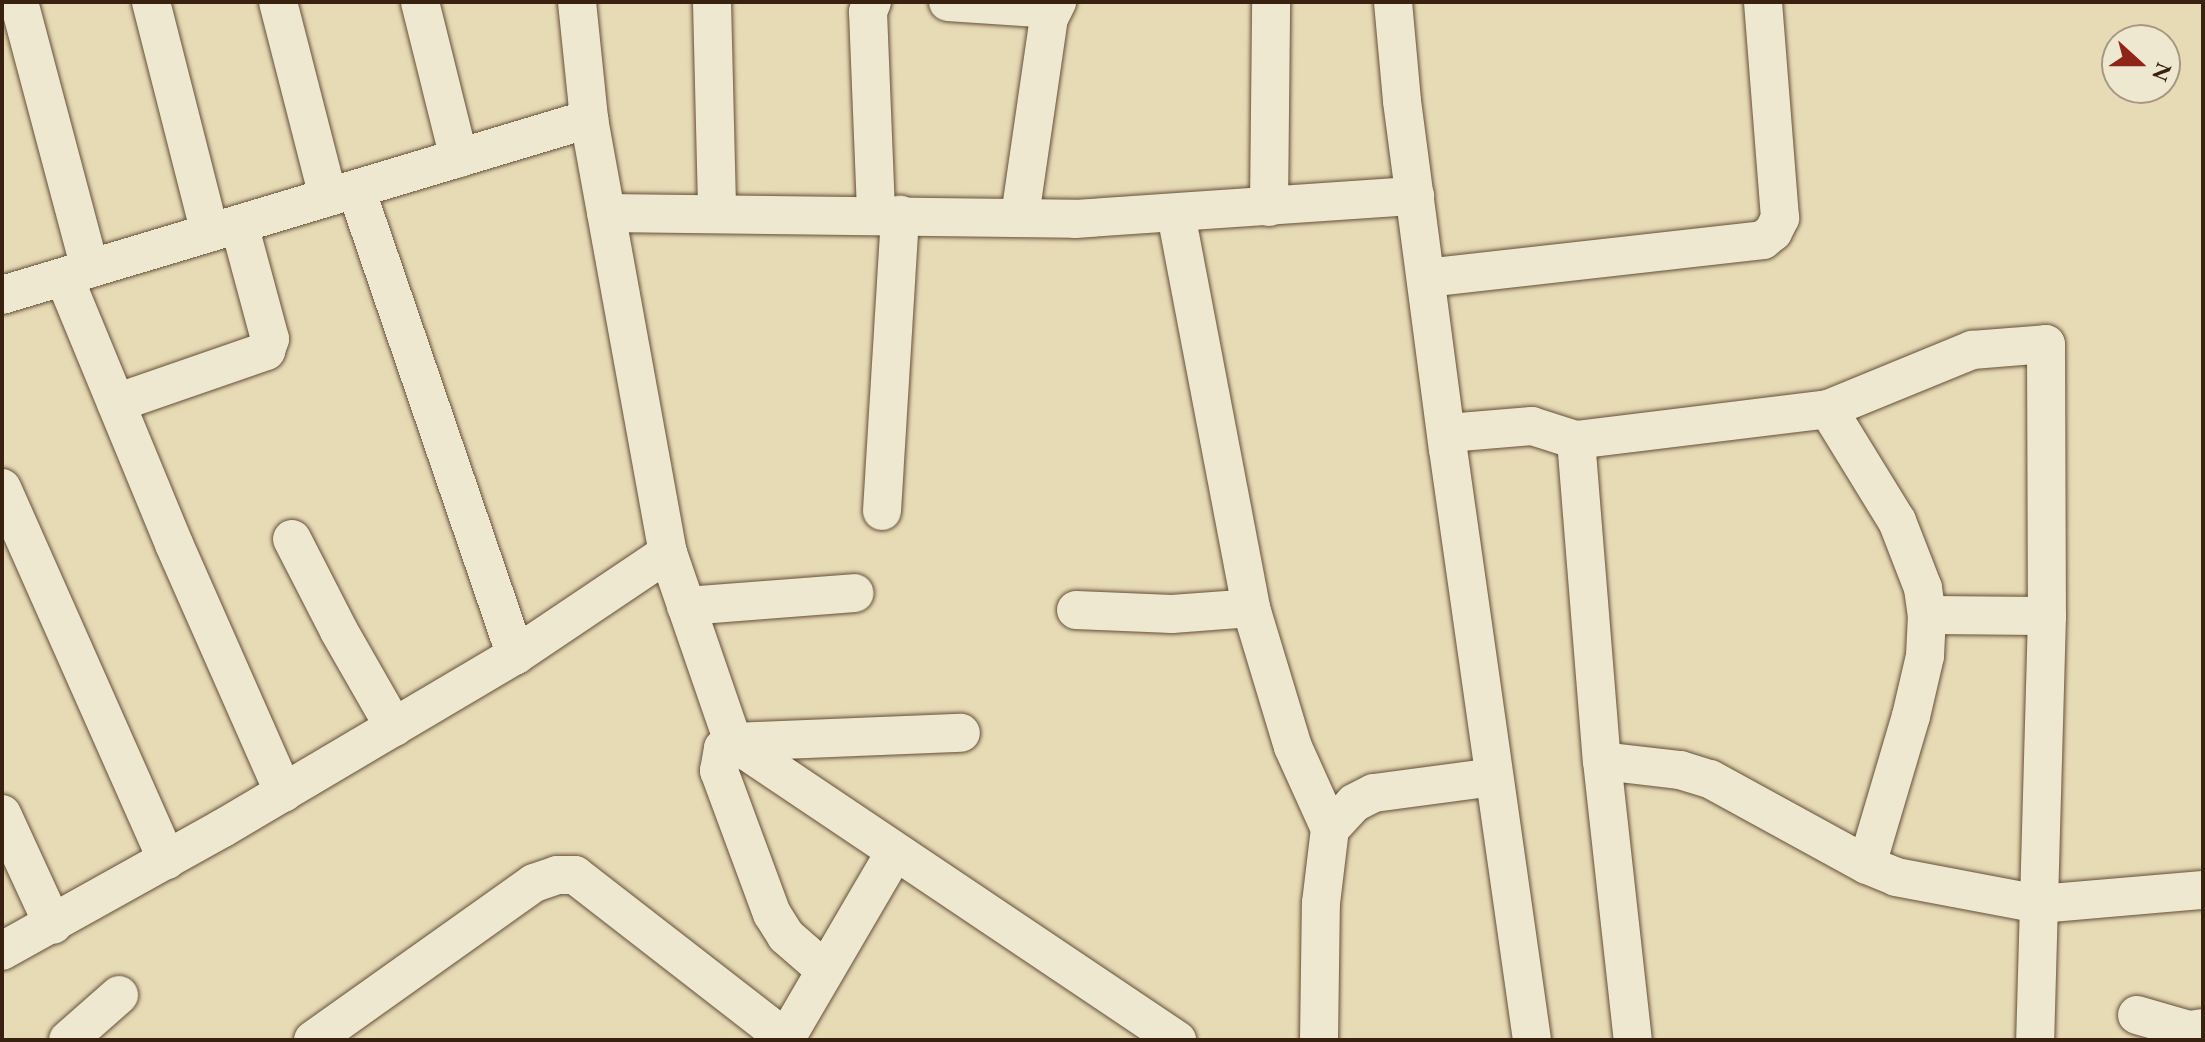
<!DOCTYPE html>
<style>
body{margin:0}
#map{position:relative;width:2205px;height:1042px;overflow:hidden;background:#e7dbb6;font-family:"EB Garamond",serif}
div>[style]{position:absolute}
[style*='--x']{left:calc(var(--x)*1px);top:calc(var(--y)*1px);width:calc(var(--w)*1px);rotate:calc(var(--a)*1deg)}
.roads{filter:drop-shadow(0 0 2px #645038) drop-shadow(0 0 2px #645038)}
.minor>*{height:38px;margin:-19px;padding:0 19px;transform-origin:19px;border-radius:19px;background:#efe8d0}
span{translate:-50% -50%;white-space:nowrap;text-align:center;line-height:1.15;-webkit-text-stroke:6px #efe8d0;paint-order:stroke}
.frame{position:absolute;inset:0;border:4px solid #38210e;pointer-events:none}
.north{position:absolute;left:2101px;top:24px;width:80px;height:80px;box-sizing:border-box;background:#efe8d0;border:2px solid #a69882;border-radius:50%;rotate:111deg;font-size:22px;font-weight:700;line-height:32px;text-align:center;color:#38210e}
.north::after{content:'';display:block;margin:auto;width:28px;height:36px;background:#8f2418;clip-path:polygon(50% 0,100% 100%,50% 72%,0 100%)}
</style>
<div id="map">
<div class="roads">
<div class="minor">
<i style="--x:19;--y:2;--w:276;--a:75.1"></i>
<i style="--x:151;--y:2;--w:238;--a:75.7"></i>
<i style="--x:278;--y:2;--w:201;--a:75.6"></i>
<i style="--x:420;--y:2;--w:161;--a:76"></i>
<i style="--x:577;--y:2;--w:118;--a:84.1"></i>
<i style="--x:589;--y:119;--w:441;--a:79.7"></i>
<i style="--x:668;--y:553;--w:200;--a:71"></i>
<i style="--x:733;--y:742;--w:535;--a:33.87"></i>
<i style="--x:712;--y:2;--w:211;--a:88.6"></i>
<i style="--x:872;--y:2;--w:11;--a:112"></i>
<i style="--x:868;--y:12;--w:202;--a:87.7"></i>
<i style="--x:948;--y:2;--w:105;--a:3.8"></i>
<i style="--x:1393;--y:2;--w:99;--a:84.8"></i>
<i style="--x:1402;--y:101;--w:351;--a:82.5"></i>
<i style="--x:1448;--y:449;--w:597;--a:81.91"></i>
<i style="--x:356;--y:189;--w:493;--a:71.1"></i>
<i style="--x:1269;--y:207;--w:205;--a:-89.4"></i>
<i style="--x:606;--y:213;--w:469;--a:0.7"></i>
<i style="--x:1075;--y:219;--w:341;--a:-3.9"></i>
<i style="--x:1176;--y:214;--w:401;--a:79.2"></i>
<i style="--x:1251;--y:608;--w:145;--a:73.2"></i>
<i style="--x:1293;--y:747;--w:90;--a:65.7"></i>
<i style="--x:1020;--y:216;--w:200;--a:-81.7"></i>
<i style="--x:1049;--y:18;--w:18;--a:-63"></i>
<i style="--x:64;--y:277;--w:289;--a:67.6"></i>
<i style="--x:174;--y:544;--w:272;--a:66.2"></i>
<i style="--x:1426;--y:278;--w:339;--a:-6.4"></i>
<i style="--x:1763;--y:240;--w:13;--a:-39"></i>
<i style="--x:1773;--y:232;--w:16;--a:-63"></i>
<i style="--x:1780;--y:218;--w:217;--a:-94.5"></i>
<i style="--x:2;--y:295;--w:613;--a:-16.69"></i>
<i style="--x:116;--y:403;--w:159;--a:-19.1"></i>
<i style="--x:266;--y:351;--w:13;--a:-72"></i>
<i style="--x:270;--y:339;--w:119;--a:-105.1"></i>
<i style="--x:1828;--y:409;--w:132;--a:58.4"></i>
<i style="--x:1897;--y:521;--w:72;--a:68.8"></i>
<i style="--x:1923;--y:588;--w:27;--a:82"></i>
<i style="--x:1927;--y:615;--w:41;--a:92.8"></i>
<i style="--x:1925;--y:656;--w:62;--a:103.1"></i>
<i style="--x:1911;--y:716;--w:155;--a:106.5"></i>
<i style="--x:1448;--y:433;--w:84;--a:-4.8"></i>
<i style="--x:1532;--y:426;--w:46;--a:17.7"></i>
<i style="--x:1576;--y:440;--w:254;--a:-7"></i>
<i style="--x:1828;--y:409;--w:156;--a:-22.3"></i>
<i style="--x:1972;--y:350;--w:74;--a:-4.6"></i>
<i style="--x:2046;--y:344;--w:272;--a:89.8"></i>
<i style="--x:2047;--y:616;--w:424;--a:91.6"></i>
<i style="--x:1576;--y:440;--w:322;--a:85.4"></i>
<i style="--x:1602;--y:761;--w:281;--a:83.7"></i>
<i style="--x:2;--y:488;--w:407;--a:66.1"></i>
<i style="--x:882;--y:511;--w:297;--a:-86.5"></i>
<i style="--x:292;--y:539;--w:103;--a:62.9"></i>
<i style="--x:339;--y:631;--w:111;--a:60.2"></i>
<i style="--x:686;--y:606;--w:169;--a:-4.4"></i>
<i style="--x:1076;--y:610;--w:96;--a:2.4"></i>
<i style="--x:1172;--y:614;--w:79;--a:-4.3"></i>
<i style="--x:1927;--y:615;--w:120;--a:0.5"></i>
<i style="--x:1602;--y:761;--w:79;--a:6.6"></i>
<i style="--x:1680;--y:770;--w:31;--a:17"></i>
<i style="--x:1710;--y:779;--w:179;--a:28.7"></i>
<i style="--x:1867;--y:865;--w:31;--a:22"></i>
<i style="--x:1896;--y:877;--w:146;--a:10.7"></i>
<i style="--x:2039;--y:904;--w:165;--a:-4.9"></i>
<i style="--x:2;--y:814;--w:122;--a:65.3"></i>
<i style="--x:2;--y:951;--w:253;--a:-29.1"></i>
<i style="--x:223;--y:828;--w:340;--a:-30.6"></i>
<i style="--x:516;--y:655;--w:183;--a:-33.9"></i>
<i style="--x:825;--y:970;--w:52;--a:-138.9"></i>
<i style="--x:786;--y:936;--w:26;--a:-122"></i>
<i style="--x:772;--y:914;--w:153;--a:-110.3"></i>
<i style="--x:719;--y:771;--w:23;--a:-80"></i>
<i style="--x:723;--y:748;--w:12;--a:-31"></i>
<i style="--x:733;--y:742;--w:228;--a:-2.3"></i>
<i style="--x:2137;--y:1015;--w:54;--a:16.1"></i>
<i style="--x:2189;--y:1030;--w:14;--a:-8"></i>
<i style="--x:68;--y:1040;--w:68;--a:-41.4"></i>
<i style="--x:313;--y:1040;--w:271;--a:-35.4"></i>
<i style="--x:534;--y:883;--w:24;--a:-19"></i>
<i style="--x:557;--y:875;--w:18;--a:0"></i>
<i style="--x:575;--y:875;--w:269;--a:37.8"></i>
<i style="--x:785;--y:1040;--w:218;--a:-59.7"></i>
<i style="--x:1319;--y:1040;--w:137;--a:-89.2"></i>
<i style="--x:1321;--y:903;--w:75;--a:-83.1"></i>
<i style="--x:1330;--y:829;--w:35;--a:-47"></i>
<i style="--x:1354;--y:803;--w:22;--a:-27"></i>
<i style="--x:1374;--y:793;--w:121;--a:-7.6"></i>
</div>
</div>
<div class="frame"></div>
<div class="north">N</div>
</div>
